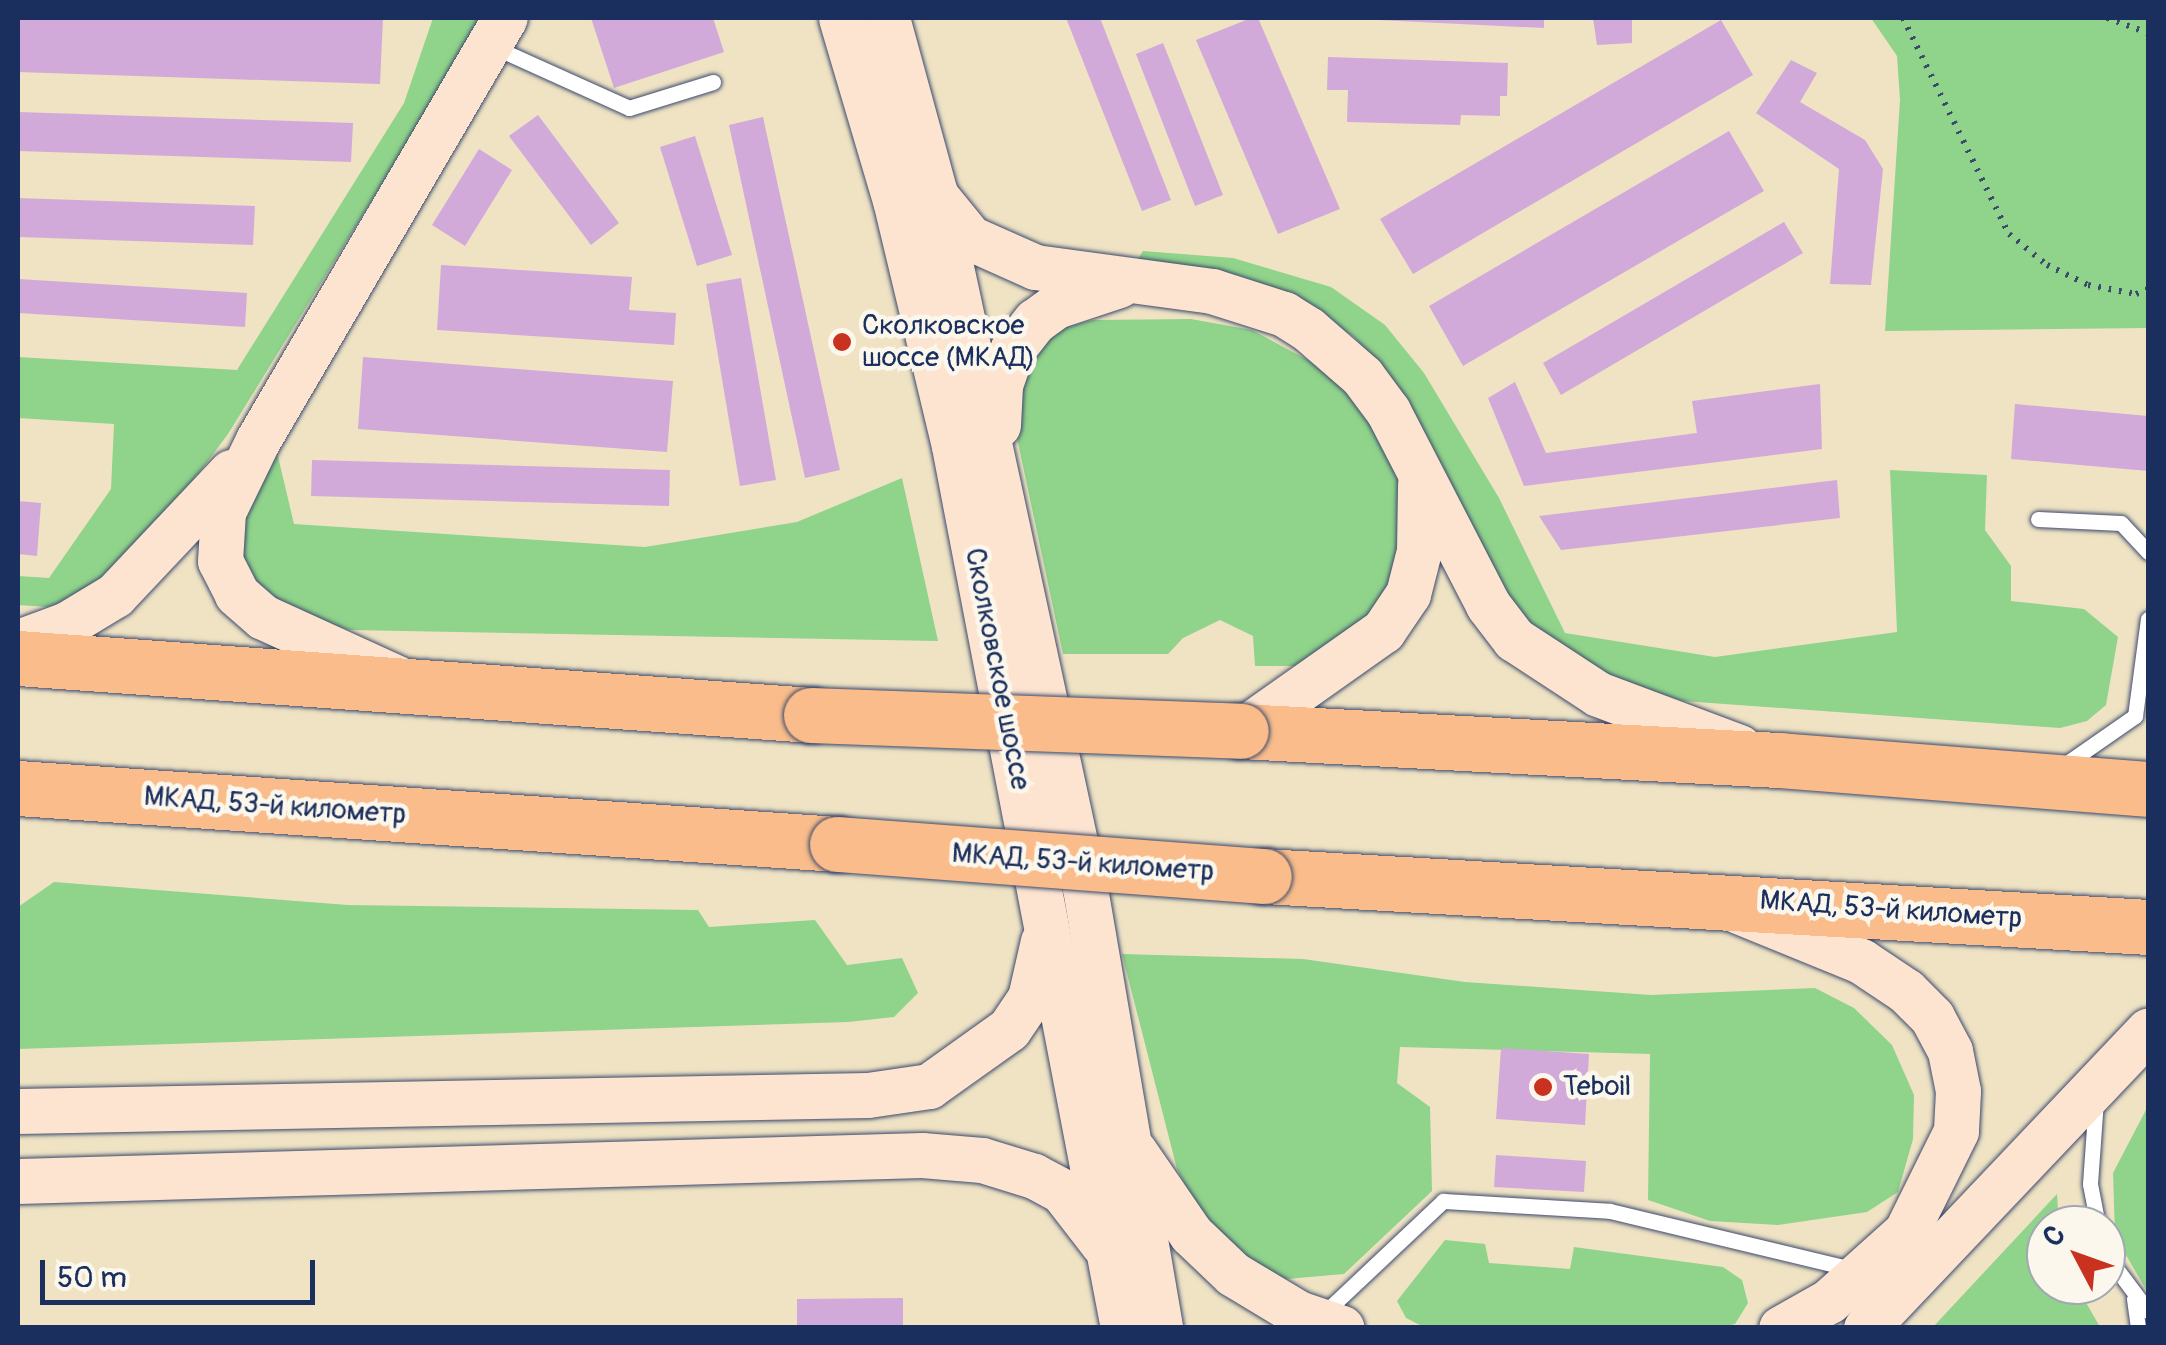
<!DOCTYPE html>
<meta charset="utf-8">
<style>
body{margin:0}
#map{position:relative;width:2166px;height:1345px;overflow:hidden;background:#efe3c4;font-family:Pangolin,sans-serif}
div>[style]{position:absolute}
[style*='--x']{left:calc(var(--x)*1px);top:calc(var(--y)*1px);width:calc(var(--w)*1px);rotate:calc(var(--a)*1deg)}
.green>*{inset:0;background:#90d38b}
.building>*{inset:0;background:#d1aad9}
.path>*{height:6px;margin-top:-3px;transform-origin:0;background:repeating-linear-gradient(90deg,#3b4a6d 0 2.5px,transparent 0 10.5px)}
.roads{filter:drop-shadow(0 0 2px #3b4a6d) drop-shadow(0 0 2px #3b4a6d)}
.lane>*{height:15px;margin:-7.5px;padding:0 7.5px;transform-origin:7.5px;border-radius:7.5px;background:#fff}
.secondary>*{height:45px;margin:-22.5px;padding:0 22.5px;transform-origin:22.5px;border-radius:22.5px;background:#fde4d0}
.highway>*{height:55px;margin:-27.5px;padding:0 27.5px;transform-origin:27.5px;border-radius:27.5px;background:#f9bc8a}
.bridges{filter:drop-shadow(0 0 2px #3b4a6d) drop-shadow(0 0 2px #3b4a6d)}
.highway-bridge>*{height:55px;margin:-27.5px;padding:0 27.5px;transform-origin:27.5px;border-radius:27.5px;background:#f9bc8a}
.dots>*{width:28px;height:28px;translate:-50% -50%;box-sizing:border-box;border:5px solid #fbf7ec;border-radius:50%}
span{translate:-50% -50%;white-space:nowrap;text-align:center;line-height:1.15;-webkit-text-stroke:9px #fbf7ec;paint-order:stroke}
.poi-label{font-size:28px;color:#1b2f5e}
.left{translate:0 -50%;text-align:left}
.street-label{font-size:28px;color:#1b2f5e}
.frame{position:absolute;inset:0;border:20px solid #1b2f5e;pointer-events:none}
.north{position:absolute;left:2026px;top:1205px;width:100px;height:100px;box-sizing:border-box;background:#fbf7ec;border:2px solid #a1a7b3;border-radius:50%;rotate:311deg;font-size:28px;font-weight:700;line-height:40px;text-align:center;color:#1b2f5e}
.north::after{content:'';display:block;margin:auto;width:35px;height:45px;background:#c8321e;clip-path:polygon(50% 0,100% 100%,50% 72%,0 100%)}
.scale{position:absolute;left:40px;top:1260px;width:275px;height:45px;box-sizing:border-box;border:5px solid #1b2f5e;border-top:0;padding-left:12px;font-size:30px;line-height:35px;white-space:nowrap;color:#1b2f5e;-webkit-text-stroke:8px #fbf7ec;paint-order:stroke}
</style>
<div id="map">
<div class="green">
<i style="clip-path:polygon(433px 18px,484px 18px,228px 434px,163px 521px,90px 591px,48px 607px,18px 605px,18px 576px,49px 578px,111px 489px,114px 424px,18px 418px,18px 357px,237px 370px,404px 103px)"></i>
<i style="clip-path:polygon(1871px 18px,2148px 18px,2148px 328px,1885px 331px,1900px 100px,1897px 56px)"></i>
<i style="clip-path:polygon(1143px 251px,1233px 258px,1331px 287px,1385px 325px,1424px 373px,1499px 498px,1565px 633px,1715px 657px,1897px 632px,1890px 470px,1987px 475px,1985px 530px,2011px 566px,2011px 601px,2084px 609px,2118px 637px,2106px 705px,2087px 721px,2060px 728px,1683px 701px,1586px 671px,1533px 631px,1482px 560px,1397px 388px,1353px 336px,1287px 294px,1134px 265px)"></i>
<i style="clip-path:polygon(1191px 319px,1252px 330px,1328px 371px,1358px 402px,1410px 499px,1403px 592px,1305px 666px,1255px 666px,1253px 636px,1220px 620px,1183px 638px,1168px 654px,1063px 654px,1017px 438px,1023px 369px,1056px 330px,1093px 320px)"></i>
<i style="clip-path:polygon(276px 448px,294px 524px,645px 547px,797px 522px,902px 478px,938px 641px,350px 630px,299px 616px,245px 573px,241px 519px)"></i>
<i style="clip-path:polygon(54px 882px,348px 905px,698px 910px,709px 927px,815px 920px,847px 965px,902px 958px,918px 993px,894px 1017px,848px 1022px,18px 1049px,18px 907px)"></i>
<i style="clip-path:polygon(1122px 954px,1303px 959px,1465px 982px,1651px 995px,1815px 988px,1854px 1008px,1892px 1045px,1914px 1095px,1913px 1139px,1898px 1192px,1867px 1212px,1778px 1225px,1710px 1221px,1648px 1200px,1650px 1054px,1400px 1047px,1397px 1083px,1430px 1107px,1432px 1191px,1344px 1274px,1275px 1280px,1204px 1221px,1177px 1169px)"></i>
<i style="clip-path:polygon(2148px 1106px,2148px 1293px,2115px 1236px,2113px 1173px)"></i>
<i style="clip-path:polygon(2057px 1194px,2059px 1225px,2046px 1225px,2046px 1285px,2076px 1285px,2100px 1327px,1933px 1327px)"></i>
<i style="clip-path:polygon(1445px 1240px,1485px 1244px,1489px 1263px,1570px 1269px,1574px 1247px,1723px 1267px,1742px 1280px,1748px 1303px,1735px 1324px,1722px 1327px,1422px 1326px,1406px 1318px,1397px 1301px)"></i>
</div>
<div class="building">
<i style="clip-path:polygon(18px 18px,383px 18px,380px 84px,18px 72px)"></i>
<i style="clip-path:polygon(591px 18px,713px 18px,724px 52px,614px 88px)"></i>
<i style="clip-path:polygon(1066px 18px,1100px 18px,1171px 200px,1142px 211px)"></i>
<i style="clip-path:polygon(1251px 18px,1258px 18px,1340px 209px,1278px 234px,1196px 40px)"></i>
<i style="clip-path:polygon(1338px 18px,1544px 18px,1544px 28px)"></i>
<i style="clip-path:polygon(1593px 18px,1632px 18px,1632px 43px,1597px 45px)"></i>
<i style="clip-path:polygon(1721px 20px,1753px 75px,1413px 274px,1380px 219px)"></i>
<i style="clip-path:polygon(1163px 43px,1223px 195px,1195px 206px,1136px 54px)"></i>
<i style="clip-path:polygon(1328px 57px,1508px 63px,1507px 96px,1500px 96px,1500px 116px,1461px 115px,1460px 125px,1347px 122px,1348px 90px,1327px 90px)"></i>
<i style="clip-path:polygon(1791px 60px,1817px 73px,1800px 102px,1865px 140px,1883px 169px,1871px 285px,1830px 284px,1839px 169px,1756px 113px)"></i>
<i style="clip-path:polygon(18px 112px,353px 123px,351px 162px,18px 151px)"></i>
<i style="clip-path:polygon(538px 115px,619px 223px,591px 245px,509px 136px)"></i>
<i style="clip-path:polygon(763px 117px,840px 470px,805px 478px,729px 125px)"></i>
<i style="clip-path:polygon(1729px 131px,1764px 191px,1463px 366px,1429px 306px)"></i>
<i style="clip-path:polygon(695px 136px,732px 255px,697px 266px,660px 147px)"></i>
<i style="clip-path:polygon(479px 149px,512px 170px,465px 246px,432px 225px)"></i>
<i style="clip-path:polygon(18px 198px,255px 206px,253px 245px,18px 237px)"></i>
<i style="clip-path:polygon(1784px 222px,1803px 253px,1561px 395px,1543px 363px)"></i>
<i style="clip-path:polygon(441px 265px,632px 277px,629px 310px,676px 313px,674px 345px,437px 330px)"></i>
<i style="clip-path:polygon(741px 278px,776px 480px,740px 486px,706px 284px)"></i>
<i style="clip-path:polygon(18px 279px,247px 293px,245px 327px,18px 313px)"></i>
<i style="clip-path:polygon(363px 357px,673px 381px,667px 452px,358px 429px)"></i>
<i style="clip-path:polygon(1515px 382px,1546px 453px,1697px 433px,1692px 401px,1820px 384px,1822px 449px,1524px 486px,1488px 398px)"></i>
<i style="clip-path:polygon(2015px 404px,2148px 416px,2148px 471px,2011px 459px)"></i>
<i style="clip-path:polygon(312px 460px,670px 470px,669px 506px,311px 496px)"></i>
<i style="clip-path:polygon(1837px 480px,1840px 518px,1561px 550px,1539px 516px)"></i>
<i style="clip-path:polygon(18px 501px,41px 503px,37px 556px,18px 554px)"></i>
<i style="clip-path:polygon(1501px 1048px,1589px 1054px,1585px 1125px,1496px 1119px)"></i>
<i style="clip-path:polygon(1496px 1155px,1586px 1161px,1584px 1192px,1494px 1187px)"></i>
<i style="clip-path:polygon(903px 1298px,903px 1328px,797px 1328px,797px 1299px)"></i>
</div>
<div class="path">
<i style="--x:1903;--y:18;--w:241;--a:63.9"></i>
<i style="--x:2009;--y:234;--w:49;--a:39.2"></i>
<i style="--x:2047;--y:265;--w:46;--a:26"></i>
<i style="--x:2088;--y:285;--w:49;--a:10.6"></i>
<i style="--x:2136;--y:294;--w:13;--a:-23"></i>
<i style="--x:2107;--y:18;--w:44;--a:20.1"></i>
</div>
<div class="roads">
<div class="lane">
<i style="--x:494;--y:47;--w:148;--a:24.3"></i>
<i style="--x:629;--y:108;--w:88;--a:-17.2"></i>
<i style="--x:2038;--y:519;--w:83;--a:2.8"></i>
<i style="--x:2121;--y:523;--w:40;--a:47"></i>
<i style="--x:2063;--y:766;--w:88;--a:-34.8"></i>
<i style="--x:2135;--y:716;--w:98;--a:-82.4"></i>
<i style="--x:2096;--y:1100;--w:84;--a:94.1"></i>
<i style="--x:2090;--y:1184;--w:42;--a:79"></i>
<i style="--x:2106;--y:1255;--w:70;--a:53.1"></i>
<i style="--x:2134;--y:1299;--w:29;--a:82"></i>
<i style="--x:1321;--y:1316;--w:168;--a:-43.3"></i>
<i style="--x:1443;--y:1201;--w:167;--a:3.4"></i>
<i style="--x:1610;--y:1211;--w:252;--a:13.5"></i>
</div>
<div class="secondary">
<i style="--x:841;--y:18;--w:190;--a:73.5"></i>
<i style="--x:895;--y:200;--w:253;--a:76.5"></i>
<i style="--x:954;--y:446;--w:898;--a:79.15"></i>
<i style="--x:887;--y:18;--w:181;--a:74.7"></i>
<i style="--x:935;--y:193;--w:711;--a:77.82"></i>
<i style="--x:1085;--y:888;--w:446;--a:80.3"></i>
<i style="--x:939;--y:200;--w:49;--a:50.8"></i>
<i style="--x:970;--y:238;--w:71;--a:24"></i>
<i style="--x:1035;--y:267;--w:179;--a:7.7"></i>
<i style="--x:1212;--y:291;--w:76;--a:17.7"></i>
<i style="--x:1284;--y:314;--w:28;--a:32"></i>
<i style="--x:1308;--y:329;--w:72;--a:41"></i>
<i style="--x:1362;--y:376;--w:44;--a:53.4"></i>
<i style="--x:1388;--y:411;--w:218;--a:62.7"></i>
<i style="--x:1488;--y:605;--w:43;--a:52.6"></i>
<i style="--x:1514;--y:639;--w:100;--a:33.2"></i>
<i style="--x:1598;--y:694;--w:151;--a:20.6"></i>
<i style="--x:998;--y:425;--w:40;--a:-87.1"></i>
<i style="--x:1000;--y:385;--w:37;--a:-71"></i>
<i style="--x:1012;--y:350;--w:37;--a:-52"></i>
<i style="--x:1035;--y:321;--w:26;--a:-36"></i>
<i style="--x:1056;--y:306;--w:66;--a:-18.4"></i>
<i style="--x:18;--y:642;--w:52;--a:-20.2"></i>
<i style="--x:67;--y:624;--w:56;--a:-31.1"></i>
<i style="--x:115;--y:595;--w:169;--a:-46.7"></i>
<i style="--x:397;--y:678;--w:147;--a:-155.5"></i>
<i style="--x:263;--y:617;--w:35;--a:-139"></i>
<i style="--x:237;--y:594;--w:37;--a:-117"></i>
<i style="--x:220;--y:561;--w:49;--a:-86.5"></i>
<i style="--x:223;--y:512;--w:80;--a:-64.1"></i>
<i style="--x:258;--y:440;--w:489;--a:-59.7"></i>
<i style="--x:1241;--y:731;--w:174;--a:-35.2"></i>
<i style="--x:1383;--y:631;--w:45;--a:-56"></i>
<i style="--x:1408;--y:594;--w:44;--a:-75.7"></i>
<i style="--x:1419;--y:551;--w:67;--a:-89.1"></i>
<i style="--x:1738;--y:911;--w:133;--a:22.1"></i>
<i style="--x:1861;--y:961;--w:54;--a:33.7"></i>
<i style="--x:1906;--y:991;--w:37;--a:45"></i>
<i style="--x:1932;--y:1017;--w:38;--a:62"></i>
<i style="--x:1950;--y:1051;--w:41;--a:78.7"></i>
<i style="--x:1958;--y:1091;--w:40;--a:92.9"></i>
<i style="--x:1956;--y:1131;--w:113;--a:116.3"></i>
<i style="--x:1906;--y:1232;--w:103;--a:138.1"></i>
<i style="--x:1829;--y:1301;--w:55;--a:150.6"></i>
<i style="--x:18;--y:1111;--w:850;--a:-1.08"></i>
<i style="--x:868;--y:1095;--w:62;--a:-8.4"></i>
<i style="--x:929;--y:1086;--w:98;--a:-35.5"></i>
<i style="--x:1009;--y:1029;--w:37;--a:-56"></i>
<i style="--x:1030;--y:998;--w:58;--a:-77.2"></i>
<i style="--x:1134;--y:1151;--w:101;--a:55.5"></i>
<i style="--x:1191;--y:1234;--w:58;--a:43.6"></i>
<i style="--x:1233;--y:1274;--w:76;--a:31"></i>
<i style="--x:1298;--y:1313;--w:46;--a:18.8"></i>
<i style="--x:18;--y:1181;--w:904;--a:-1.65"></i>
<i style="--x:922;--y:1155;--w:60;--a:4.8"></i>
<i style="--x:982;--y:1160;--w:54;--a:17.1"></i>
<i style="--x:1034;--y:1176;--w:32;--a:28"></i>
<i style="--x:1062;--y:1191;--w:67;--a:52.3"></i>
<i style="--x:1866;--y:1328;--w:410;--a:-46.5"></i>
</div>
<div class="highway">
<i style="--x:18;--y:658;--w:795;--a:4.11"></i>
<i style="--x:1241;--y:731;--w:539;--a:3.09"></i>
<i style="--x:1779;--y:760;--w:370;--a:4.5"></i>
<i style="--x:18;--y:788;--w:821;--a:3.91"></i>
<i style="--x:1264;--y:876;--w:885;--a:3.3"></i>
</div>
</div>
<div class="bridges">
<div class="highway-bridge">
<i style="--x:811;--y:715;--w:430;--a:2.1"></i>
<i style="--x:837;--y:844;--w:428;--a:4.3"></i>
</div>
</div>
<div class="dots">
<i style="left:842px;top:342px;background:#c8321e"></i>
<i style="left:1543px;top:1087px;background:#c8321e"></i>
</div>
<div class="poi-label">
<span class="left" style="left:862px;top:342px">Сколковское<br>шоссе (МКАД)</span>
<span class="left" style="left:1563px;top:1087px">Teboil</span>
</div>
<div class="street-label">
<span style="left:997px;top:669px;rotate:79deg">Сколковское шоссе</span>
<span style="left:275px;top:806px;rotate:4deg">МКАД, 53-й километр</span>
<span style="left:1083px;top:863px;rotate:4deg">МКАД, 53-й километр</span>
<span style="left:1891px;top:910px;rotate:4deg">МКАД, 53-й километр</span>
</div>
<div class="frame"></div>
<div class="north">С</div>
<div class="scale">50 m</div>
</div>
